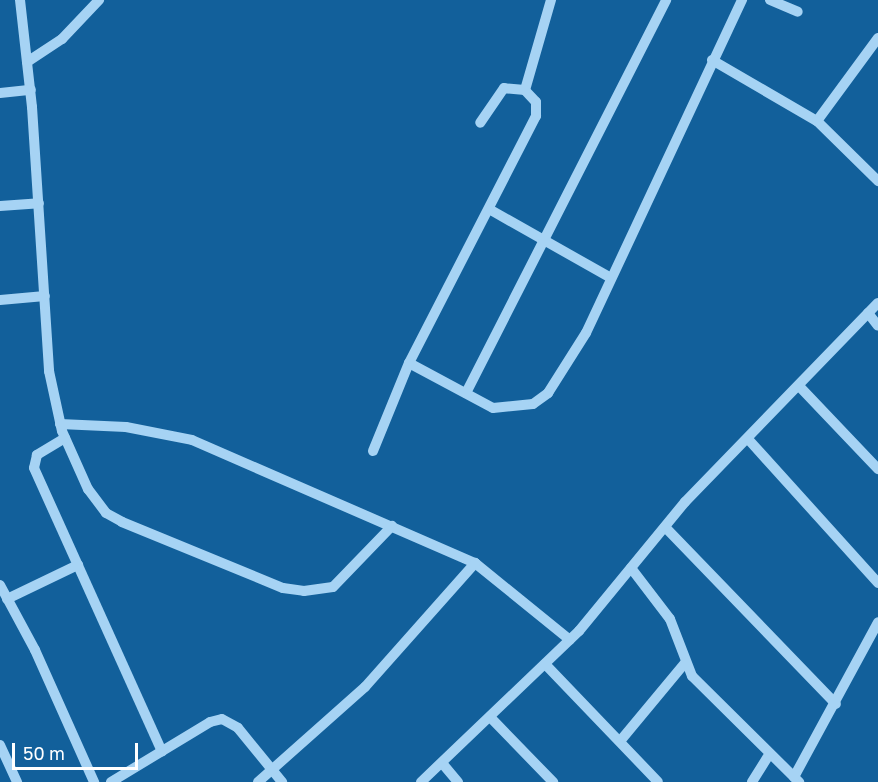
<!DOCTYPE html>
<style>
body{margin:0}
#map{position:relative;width:878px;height:782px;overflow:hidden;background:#12609b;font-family:"Golos Text",sans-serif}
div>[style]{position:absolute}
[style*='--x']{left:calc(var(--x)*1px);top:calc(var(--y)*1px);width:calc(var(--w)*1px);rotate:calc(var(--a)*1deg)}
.minor>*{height:10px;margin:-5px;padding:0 5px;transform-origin:5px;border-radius:5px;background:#a6d3f4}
span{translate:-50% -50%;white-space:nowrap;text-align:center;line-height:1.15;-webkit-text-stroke:5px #12609b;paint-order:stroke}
.scale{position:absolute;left:12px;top:743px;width:126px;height:27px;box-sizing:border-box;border:3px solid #fff;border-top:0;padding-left:8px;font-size:18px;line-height:21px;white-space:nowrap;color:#fff;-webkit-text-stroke:4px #12609b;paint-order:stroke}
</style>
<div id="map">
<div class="minor">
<i style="--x:20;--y:0;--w:108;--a:83.6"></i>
<i style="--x:32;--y:107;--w:265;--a:86.3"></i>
<i style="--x:49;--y:371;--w:61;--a:77.8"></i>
<i style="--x:62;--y:431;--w:64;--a:65.9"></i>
<i style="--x:88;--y:489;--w:30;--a:53"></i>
<i style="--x:106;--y:513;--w:18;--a:29"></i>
<i style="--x:122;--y:522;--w:174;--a:22.3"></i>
<i style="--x:283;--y:588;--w:21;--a:8"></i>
<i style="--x:304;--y:591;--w:29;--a:-8"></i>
<i style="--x:333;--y:587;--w:85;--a:-46"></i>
<i style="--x:770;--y:0;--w:30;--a:23"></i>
<i style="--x:712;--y:60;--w:121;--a:30.2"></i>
<i style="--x:817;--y:121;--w:86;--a:44.5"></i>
<i style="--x:27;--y:62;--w:42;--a:-33.3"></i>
<i style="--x:62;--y:39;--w:54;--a:-46.5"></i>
<i style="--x:525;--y:90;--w:94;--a:-73.9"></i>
<i style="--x:0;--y:93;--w:31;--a:-6"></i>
<i style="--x:817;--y:121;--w:103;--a:-53.7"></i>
<i style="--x:0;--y:206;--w:39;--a:-4"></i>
<i style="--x:489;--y:209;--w:140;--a:29.5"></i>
<i style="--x:0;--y:300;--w:45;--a:-5.1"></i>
<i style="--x:868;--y:313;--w:16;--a:52"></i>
<i style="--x:409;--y:363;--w:95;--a:28.2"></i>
<i style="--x:493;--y:408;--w:40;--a:-5.7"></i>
<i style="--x:533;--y:404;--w:19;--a:-36"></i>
<i style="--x:548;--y:393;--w:71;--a:-57.7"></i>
<i style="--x:586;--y:333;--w:368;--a:-64.9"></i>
<i style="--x:799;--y:386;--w:115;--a:46.4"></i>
<i style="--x:466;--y:393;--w:441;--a:-63"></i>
<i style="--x:60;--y:424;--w:66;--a:2.6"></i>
<i style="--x:126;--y:427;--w:67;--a:11.1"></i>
<i style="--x:192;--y:440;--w:309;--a:23.5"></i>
<i style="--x:475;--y:563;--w:122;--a:39"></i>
<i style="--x:65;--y:438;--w:33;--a:149"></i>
<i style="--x:37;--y:455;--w:13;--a:103"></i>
<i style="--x:34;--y:468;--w:311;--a:65.7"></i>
<i style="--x:748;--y:439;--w:194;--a:47.9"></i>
<i style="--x:373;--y:451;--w:95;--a:-67.8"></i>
<i style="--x:409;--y:363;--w:278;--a:-62.8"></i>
<i style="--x:536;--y:116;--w:14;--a:-90"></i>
<i style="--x:536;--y:102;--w:16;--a:-133"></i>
<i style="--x:525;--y:90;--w:21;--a:-175"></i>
<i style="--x:504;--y:88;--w:42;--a:124.4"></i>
<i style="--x:665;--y:527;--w:246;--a:46"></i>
<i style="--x:631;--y:568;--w:64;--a:52.6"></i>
<i style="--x:670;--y:619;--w:61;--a:68.9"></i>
<i style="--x:692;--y:676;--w:151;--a:44.7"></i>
<i style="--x:0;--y:585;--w:74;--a:61.7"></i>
<i style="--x:35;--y:650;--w:145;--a:65.9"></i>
<i style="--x:7;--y:599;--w:79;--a:-25.6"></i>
<i style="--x:545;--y:664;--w:163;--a:46.2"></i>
<i style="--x:490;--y:717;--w:91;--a:45.9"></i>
<i style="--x:621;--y:740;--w:99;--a:-50.3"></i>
<i style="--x:0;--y:745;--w:41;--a:65.3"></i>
<i style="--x:442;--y:763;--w:25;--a:50"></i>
<i style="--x:794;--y:777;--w:176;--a:-61.5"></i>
<i style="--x:111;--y:782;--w:116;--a:-31.2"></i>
<i style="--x:210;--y:722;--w:12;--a:-14"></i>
<i style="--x:222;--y:719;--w:18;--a:29"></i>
<i style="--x:238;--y:728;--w:70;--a:50.8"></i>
<i style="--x:258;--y:782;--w:143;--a:-41.6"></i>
<i style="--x:365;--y:687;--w:166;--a:-48.4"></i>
<i style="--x:421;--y:782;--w:219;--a:-43.7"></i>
<i style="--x:579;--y:631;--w:167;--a:-50.6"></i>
<i style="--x:685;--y:502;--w:277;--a:-45.9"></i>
<i style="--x:752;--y:782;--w:32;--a:-58"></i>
</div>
<div class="scale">50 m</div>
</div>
